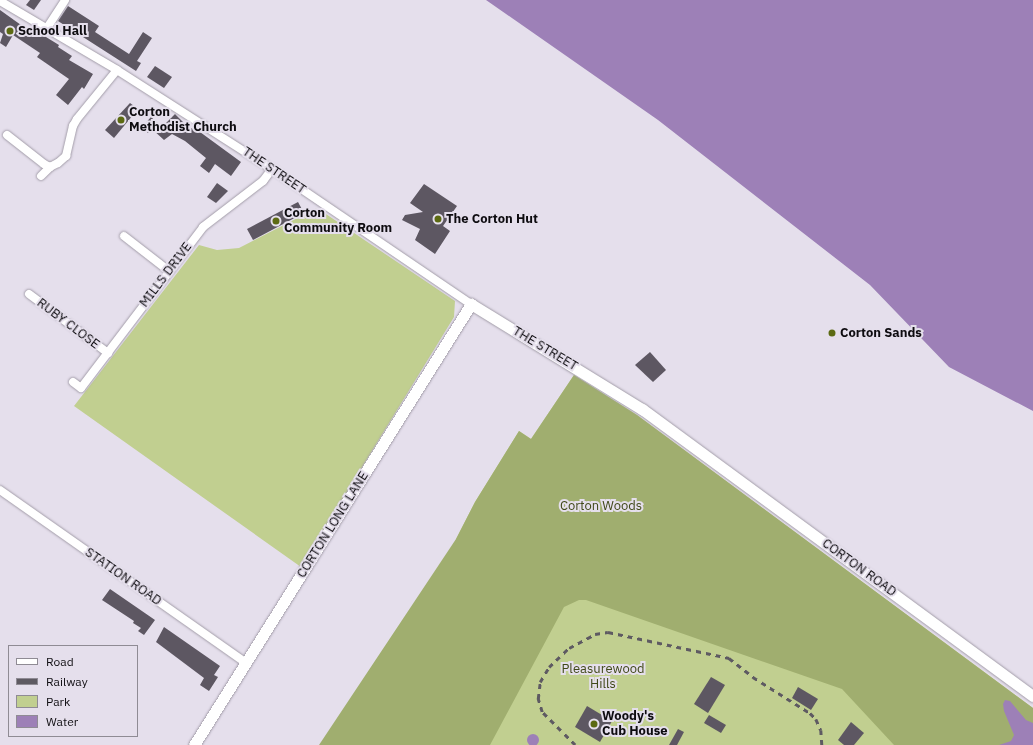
<!DOCTYPE html>
<style>
body{margin:0}
#map{position:relative;width:1033px;height:745px;overflow:hidden;background:#e5dfec;font-family:"IBM Plex Sans",sans-serif}
div>[style]{position:absolute}
[style*='--x']{left:calc(var(--x)*1px);top:calc(var(--y)*1px);width:calc(var(--w)*1px);rotate:calc(var(--a)*1deg)}
.green>*{inset:0;background:#c1cf90}
.forest>*{inset:0;background:#a0ae6f}
.water>*{inset:0;background:#9d80b7}
.round{border-radius:50%}
.building>*{inset:0;background:#5d5762}
.roads{filter:drop-shadow(0 0 1px #a39da9) drop-shadow(0 0 1px #a39da9)}
.street>*{height:8px;margin:-4px;padding:0 4px;transform-origin:4px;border-radius:4px;background:#fff}
.secondary>*{height:11px;margin:-5.5px;padding:0 5.5px;transform-origin:5.5px;border-radius:5.5px;background:#fff}
.rail>*{height:2.5px;margin-top:-1.25px;transform-origin:0;background:repeating-linear-gradient(90deg,#5e5a62 0 5px,transparent 0 10px)}
.dots>*{width:11px;height:11px;translate:-50% -50%;box-sizing:border-box;border:2px solid #e5dfec;border-radius:50%}
span{translate:-50% -50%;white-space:nowrap;text-align:center;line-height:1.15;-webkit-text-stroke:4px #e5dfec;paint-order:stroke}
.poi-label{font-size:13px;color:#0e0c10;font-weight:700}
.left{translate:0 -50%;text-align:left}
.street-label{font-size:13px;color:#0e0c10}
.park-label{font-size:13px;color:#404919}
.legend{position:absolute;left:8px;top:645px;width:130px;height:92px;box-sizing:border-box;background:#e5dfec;border:1px solid #8f8b94;margin:0;padding:5px 7px;list-style:none;font-size:12px;color:#0e0c10}
.legend li{display:flex;align-items:center;gap:8px;height:20px}
.legend b{width:20px;border:1px solid #8f8b94}
</style>
<div id="map">
<div class="green">
<i style="clip-path:polygon(317px 208px,455px 301px,454px 317px,301px 567px,74px 406px,199px 245px,217px 250px,239px 248px)"></i>
<i style="clip-path:polygon(574px 375px,637px 415px,1033px 708px,1033px 745px,489px 745px,456px 539px,475px 502px,519px 431px,531px 439px)"></i>
</div>
<div class="forest">
<i style="clip-path:polygon(574px 375px,637px 415px,1033px 708px,1033px 745px,894px 745px,842px 689px,586px 600px,579px 600px,564px 607px,490px 745px,319px 745px,456px 539px,475px 502px,519px 431px,531px 439px)"></i>
</div>
<div class="water">
<i style="clip-path:polygon(486px 0,1033px 0,1033px 411px,949px 367px,870px 285px,658px 120px)"></i>
<i style="clip-path:polygon(1005px 700px,1010px 701px,1026px 720px,1033px 723px,1033px 745px,999px 745px,1011px 741px,1014px 735px,1004px 711px,1003px 704px)"></i>
<i class="round" style="left:527px;top:734px;width:12px;height:12px"></i>
</div>
<div class="building">
<i style="clip-path:polygon(30px 0,41px 0,34px 10px,26px 5px)"></i>
<i style="clip-path:polygon(68px 6px,99px 26px,95px 32px,129px 54px,143px 32px,152px 38px,137px 61px,141px 63px,136px 71px,58px 21px)"></i>
<i style="clip-path:polygon(0 10px,28px 30px,33px 29px,59px 45px,58px 47px,72px 56px,69px 60px,93px 74px,84px 89px,82px 87px,68px 105px,56px 95px,69px 79px,37px 57px,40px 53px,13px 35px,6px 47px,0 43px,3px 34px,0 32px)"></i>
<i style="clip-path:polygon(155px 66px,172px 77px,164px 88px,147px 77px)"></i>
<i style="clip-path:polygon(130px 103px,138px 109px,114px 138px,105px 130px)"></i>
<i style="clip-path:polygon(175px 114px,187px 126px,200px 132px,241px 162px,231px 176px,215px 164px,209px 173px,200px 166px,206px 158px,185px 141px,172px 134px,164px 140px,152px 129px,148px 133px,142px 127px,151px 117px,162px 127px)"></i>
<i style="clip-path:polygon(217px 183px,228px 191px,216px 203px,207px 197px)"></i>
<i style="clip-path:polygon(424px 184px,457px 206px,443px 226px,450px 231px,435px 254px,415px 240px,420px 229px,402px 220px,405px 215px,423px 212px,410px 203px)"></i>
<i style="clip-path:polygon(298px 202px,304px 213px,253px 240px,247px 229px)"></i>
<i style="clip-path:polygon(650px 352px,666px 370px,653px 382px,635px 365px)"></i>
<i style="clip-path:polygon(110px 589px,155px 620px,144px 635px,138px 631px,141px 628px,133px 623px,134px 621px,102px 600px)"></i>
<i style="clip-path:polygon(164px 627px,220px 666px,214px 675px,218px 677px,209px 691px,200px 685px,204px 678px,156px 642px)"></i>
<i style="clip-path:polygon(711px 677px,725px 685px,708px 713px,694px 704px)"></i>
<i style="clip-path:polygon(798px 687px,818px 699px,811px 710px,792px 698px)"></i>
<i style="clip-path:polygon(587px 706px,612px 721px,600px 742px,575px 727px)"></i>
<i style="clip-path:polygon(709px 715px,726px 725px,721px 733px,704px 723px)"></i>
<i style="clip-path:polygon(851px 722px,864px 733px,854px 745px,844px 745px,838px 740px)"></i>
<i style="clip-path:polygon(678px 729px,684px 732px,677px 745px,669px 745px)"></i>
</div>
<div class="roads">
<div class="street">
<i style="--x:0;--y:1;--w:136;--a:30.5"></i>
<i style="--x:117;--y:70;--w:184;--a:32.6"></i>
<i style="--x:272;--y:169;--w:240;--a:34.2"></i>
<i style="--x:47;--y:28;--w:33;--a:-57"></i>
<i style="--x:7;--y:135;--w:47;--a:38.1"></i>
<i style="--x:44;--y:164;--w:7;--a:27"></i>
<i style="--x:50;--y:167;--w:9;--a:-27"></i>
<i style="--x:58;--y:163;--w:11;--a:-41"></i>
<i style="--x:66;--y:156;--w:31;--a:-77"></i>
<i style="--x:73;--y:126;--w:8;--a:-60"></i>
<i style="--x:77;--y:119;--w:63;--a:-50.8"></i>
<i style="--x:41;--y:176;--w:13;--a:-45"></i>
<i style="--x:124;--y:236;--w:57;--a:37.9"></i>
<i style="--x:29;--y:294;--w:99;--a:36.8"></i>
<i style="--x:73;--y:382;--w:10;--a:37"></i>
<i style="--x:81;--y:388;--w:202;--a:-52.8"></i>
<i style="--x:203;--y:227;--w:76;--a:-37.5"></i>
<i style="--x:263;--y:181;--w:15;--a:-53"></i>
<i style="--x:0;--y:490;--w:301;--a:35.1"></i>
</div>
<div class="secondary">
<i style="--x:194;--y:745;--w:521;--a:-57.87"></i>
<i style="--x:471;--y:304;--w:201;--a:31.6"></i>
<i style="--x:642;--y:409;--w:485;--a:36.3"></i>
</div>
</div>
<div class="rail">
<i style="--x:575;--y:745;--w:47;--a:-135"></i>
<i style="--x:542;--y:712;--w:14;--a:-107"></i>
<i style="--x:538;--y:699;--w:17;--a:-83"></i>
<i style="--x:540;--y:682;--w:17;--a:-59"></i>
<i style="--x:549;--y:667;--w:28;--a:-44"></i>
<i style="--x:569;--y:648;--w:30;--a:-28"></i>
<i style="--x:595;--y:634;--w:13;--a:-9"></i>
<i style="--x:608;--y:632;--w:124;--a:12.1"></i>
<i style="--x:729;--y:658;--w:31;--a:38"></i>
<i style="--x:753;--y:677;--w:67;--a:32.3"></i>
<i style="--x:810;--y:713;--w:8;--a:45"></i>
<i style="--x:816;--y:719;--w:12;--a:66"></i>
<i style="--x:821;--y:730;--w:15;--a:86"></i>
</div>
<div class="dots">
<i style="left:10px;top:31px;background:#5c6a13"></i>
<i style="left:121px;top:120px;background:#5c6a13"></i>
<i style="left:438px;top:219px;background:#5c6a13"></i>
<i style="left:276px;top:221px;background:#5c6a13"></i>
<i style="left:832px;top:333px;background:#5c6a13"></i>
<i style="left:594px;top:724px;background:#5c6a13"></i>
</div>
<div class="poi-label">
<span class="left" style="left:18px;top:31px">School Hall</span>
<span class="left" style="left:129px;top:120px">Corton<br>Methodist Church</span>
<span class="left" style="left:284px;top:221px">Corton<br>Community Room</span>
<span class="left" style="left:446px;top:219px">The Corton Hut</span>
<span class="left" style="left:840px;top:333px">Corton Sands</span>
<span class="left" style="left:602px;top:724px">Woody's<br>Cub House</span>
</div>
<div class="street-label">
<span style="left:274px;top:171px;rotate:34deg">THE STREET</span>
<span style="left:166px;top:275px;rotate:-53deg">MILLS DRIVE</span>
<span style="left:68px;top:324px;rotate:37deg">RUBY CLOSE</span>
<span style="left:545px;top:349px;rotate:31deg">THE STREET</span>
<span style="left:333px;top:525px;rotate:-58deg">CORTON LONG LANE</span>
<span style="left:859px;top:568px;rotate:36deg">CORTON ROAD</span>
<span style="left:123px;top:577px;rotate:35deg">STATION ROAD</span>
</div>
<div class="park-label">
<span style="left:601px;top:506px">Corton Woods</span>
<span style="left:603px;top:677px">Pleasurewood<br>Hills</span>
</div>
<ul class="legend">
<li><b style="height:5px;background:#fff"></b>Road</li>
<li><b style="height:5px;background:#5e5a62"></b>Railway</li>
<li><b style="height:11px;background:#c1cf90"></b>Park</li>
<li><b style="height:11px;background:#9d80b7"></b>Water</li>
</ul>
</div>
